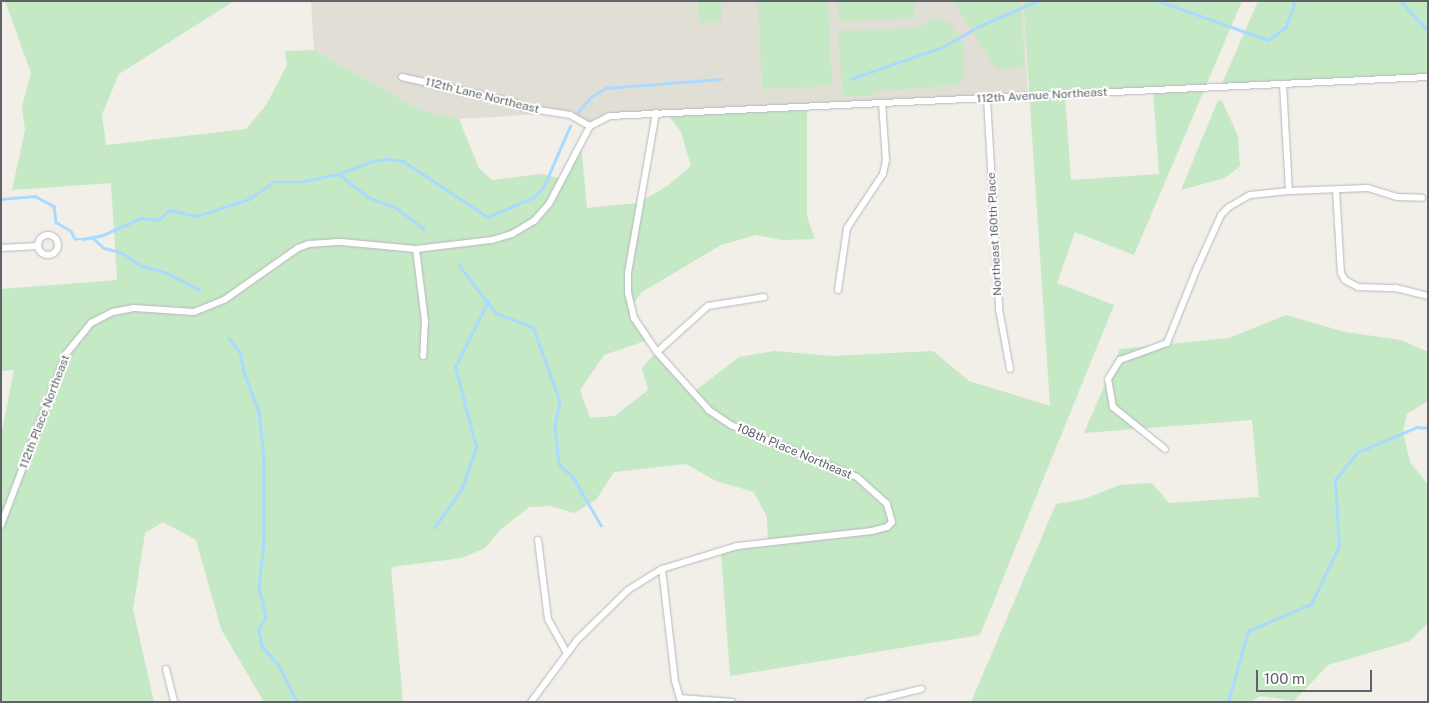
<!DOCTYPE html>
<style>
body{margin:0}
#map{position:relative;width:1429px;height:703px;overflow:hidden;background:#f1efe8;font-family:"Public Sans",sans-serif}
div>[style]{position:absolute}
[style*='--x']{left:calc(var(--x)*1px);top:calc(var(--y)*1px);width:calc(var(--w)*1px);rotate:calc(var(--a)*1deg)}
.education>*{inset:0;background:#e1ded6}
.green>*{inset:0;background:#c5e8c5}
.stream>*{height:2.5px;margin:-1.25px;padding:0 1.25px;transform-origin:1.25px;border-radius:1.25px;background:#aadaff}
.roads{filter:drop-shadow(0 0 1px #b5b8bc) drop-shadow(0 0 1px #b5b8bc)}
.street>*{height:6px;margin:-3px;padding:0 3px;transform-origin:3px;border-radius:3px;background:#fff}
.street>.ring{margin:-3px;padding:0;box-sizing:content-box;background:none;border:6px solid #fff;border-radius:50%}
span{translate:-50% -50%;white-space:nowrap;text-align:center;line-height:1.15;-webkit-text-stroke:4px #fff;paint-order:stroke}
.street-label{font-size:12px;color:#5f6368}
.frame{position:absolute;inset:0;border:2px solid #5f6368;pointer-events:none}
.scale{position:absolute;left:1256px;top:670px;width:116px;height:22px;box-sizing:border-box;border:2px solid #5f6368;border-top:0;padding-left:6px;font-size:15px;line-height:18px;white-space:nowrap;color:#5f6368;-webkit-text-stroke:4px #fff;paint-order:stroke}
</style>
<div id="map">
<div class="education">
<i style="clip-path:polygon(311px 1px,1023px 1px,1028px 97px,625px 114px,590px 126px,557px 113px,459px 119px,420px 110px,314px 50px)"></i>
</div>
<div class="green">
<i style="clip-path:polygon(evenodd,5px 1px,234px 1px,119px 74px,102px 114px,106px 145px,246px 129px,266px 105px,287px 65px,285px 51px,314px 50px,420px 110px,459px 119px,479px 168px,492px 180px,542px 174px,563px 179px,581px 144px,587px 208px,638px 203px,666px 187px,691px 166px,681px 132px,666px 112px,807px 106px,807px 216px,815px 239px,782px 240px,756px 235px,721px 245px,642px 292px,629px 309px,651px 339px,604px 355px,580px 390px,590px 418px,615px 416px,648px 390px,642px 368px,657px 352px,695px 391px,739px 357px,774px 351px,831px 356px,933px 351px,969px 381px,1050px 406px,1023px 1px,1242px 1px,1134px 255px,1075px 232px,1057px 283px,1114px 305px,980px 635px,730px 676px,721px 553px,768px 544px,767px 517px,754px 492px,716px 481px,686px 464px,614px 472px,596px 500px,574px 513px,550px 506px,529px 507px,500px 530px,485px 548px,462px 558px,391px 567px,403px 702px,264px 702px,221px 629px,196px 540px,163px 522px,145px 533px,133px 609px,154px 702px,1px 702px,1px 436px,14px 370px,1px 371px,1px 289px,117px 280px,111px 183px,12px 190px,25px 130px,22px 106px,31px 73px,5px 1px,1153px 90px,1159px 174px,1071px 180px,1065px 95px,1153px 90px)"></i>
<i style="clip-path:polygon(698px 1px,721px 1px,722px 22px,699px 23px)"></i>
<i style="clip-path:polygon(758px 1px,828px 1px,832px 86px,762px 89px)"></i>
<i style="clip-path:polygon(838px 1px,914px 1px,915px 18px,839px 22px)"></i>
<i style="clip-path:polygon(953px 1px,1021px 1px,1024px 66px,997px 70px)"></i>
<i style="clip-path:polygon(1258px 1px,1428px 1px,1428px 77px,1221px 86px)"></i>
<i style="clip-path:polygon(937px 18px,949px 23px,963px 41px,964px 74px,960px 85px,880px 91px,868px 96px,847px 96px,842px 92px,838px 31px,918px 28px)"></i>
<i style="clip-path:polygon(1218px 100px,1222px 101px,1238px 136px,1240px 166px,1225px 178px,1181px 190px)"></i>
<i style="clip-path:polygon(1286px 315px,1345px 332px,1401px 340px,1428px 352px,1428px 401px,1407px 414px,1403px 432px,1410px 462px,1428px 485px,1428px 623px,1410px 641px,1328px 665px,1294px 701px,1261px 696px,1250px 702px,971px 702px,1056px 504px,1084px 499px,1120px 485px,1152px 483px,1169px 503px,1259px 497px,1252px 420px,1084px 433px,1120px 349px,1229px 338px)"></i>
</div>
<div class="stream">
<i style="--x:1159;--y:1;--w:116;--a:19.7"></i>
<i style="--x:1268;--y:40;--w:22;--a:-36"></i>
<i style="--x:1286;--y:27;--w:28;--a:-71"></i>
<i style="--x:1401;--y:1;--w:40;--a:48"></i>
<i style="--x:850;--y:79;--w:98;--a:-19"></i>
<i style="--x:943;--y:47;--w:39;--a:-30"></i>
<i style="--x:977;--y:27;--w:66;--a:-23.1"></i>
<i style="--x:578;--y:112;--w:21;--a:-49"></i>
<i style="--x:592;--y:96;--w:16;--a:-30"></i>
<i style="--x:606;--y:88;--w:115;--a:-4.5"></i>
<i style="--x:339;--y:174;--w:39;--a:38"></i>
<i style="--x:370;--y:198;--w:27;--a:20"></i>
<i style="--x:395;--y:207;--w:36;--a:37"></i>
<i style="--x:1;--y:199;--w:34;--a:-5"></i>
<i style="--x:35;--y:196;--w:21;--a:28"></i>
<i style="--x:54;--y:206;--w:16;--a:83"></i>
<i style="--x:56;--y:222;--w:17;--a:31"></i>
<i style="--x:71;--y:231;--w:9;--a:63"></i>
<i style="--x:75;--y:239;--w:8;--a:0"></i>
<i style="--x:83;--y:239;--w:20;--a:-11"></i>
<i style="--x:103;--y:235;--w:42;--a:-24.1"></i>
<i style="--x:141;--y:218;--w:17;--a:7"></i>
<i style="--x:158;--y:220;--w:16;--a:-40"></i>
<i style="--x:170;--y:210;--w:28;--a:13"></i>
<i style="--x:197;--y:216;--w:55;--a:-18.1"></i>
<i style="--x:249;--y:199;--w:29;--a:-35"></i>
<i style="--x:273;--y:182;--w:26;--a:0"></i>
<i style="--x:299;--y:182;--w:41;--a:-11.3"></i>
<i style="--x:339;--y:174;--w:39;--a:-21"></i>
<i style="--x:375;--y:160;--w:14;--a:-4"></i>
<i style="--x:389;--y:159;--w:14;--a:8"></i>
<i style="--x:403;--y:161;--w:102;--a:33.4"></i>
<i style="--x:488;--y:217;--w:50;--a:-23.5"></i>
<i style="--x:534;--y:197;--w:13;--a:-45"></i>
<i style="--x:543;--y:188;--w:68;--a:-66.5"></i>
<i style="--x:92;--y:237;--w:16;--a:43"></i>
<i style="--x:104;--y:248;--w:17;--a:13"></i>
<i style="--x:121;--y:252;--w:25;--a:34"></i>
<i style="--x:142;--y:266;--w:24;--a:15"></i>
<i style="--x:165;--y:272;--w:38;--a:27"></i>
<i style="--x:459;--y:265;--w:61;--a:52.4"></i>
<i style="--x:496;--y:313;--w:40;--a:21"></i>
<i style="--x:533;--y:327;--w:79;--a:70"></i>
<i style="--x:560;--y:401;--w:26;--a:101"></i>
<i style="--x:555;--y:427;--w:37;--a:84"></i>
<i style="--x:559;--y:464;--w:19;--a:43"></i>
<i style="--x:573;--y:477;--w:56;--a:59.7"></i>
<i style="--x:229;--y:338;--w:18;--a:52"></i>
<i style="--x:240;--y:352;--w:24;--a:78"></i>
<i style="--x:245;--y:375;--w:39;--a:69"></i>
<i style="--x:259;--y:411;--w:49;--a:84.2"></i>
<i style="--x:264;--y:460;--w:81;--a:90"></i>
<i style="--x:264;--y:541;--w:46;--a:96.2"></i>
<i style="--x:259;--y:587;--w:31;--a:77"></i>
<i style="--x:266;--y:617;--w:15;--a:118"></i>
<i style="--x:259;--y:630;--w:16;--a:79"></i>
<i style="--x:262;--y:646;--w:28;--a:49"></i>
<i style="--x:280;--y:667;--w:39;--a:64"></i>
<i style="--x:434;--y:528;--w:49;--a:-55"></i>
<i style="--x:462;--y:488;--w:43;--a:-71.1"></i>
<i style="--x:476;--y:447;--w:83;--a:-104.7"></i>
<i style="--x:455;--y:367;--w:74;--a:-63.4"></i>
<i style="--x:1228;--y:702;--w:74;--a:-74.3"></i>
<i style="--x:1248;--y:631;--w:69;--a:-23.2"></i>
<i style="--x:1311;--y:604;--w:64;--a:-64.2"></i>
<i style="--x:1339;--y:546;--w:66;--a:-93.5"></i>
<i style="--x:1335;--y:480;--w:36;--a:-51"></i>
<i style="--x:1358;--y:452;--w:64;--a:-23"></i>
<i style="--x:1417;--y:427;--w:11;--a:5"></i>
</div>
<div class="roads">
<div class="street">
<i style="--x:402;--y:77;--w:114;--a:12.7"></i>
<i style="--x:513;--y:102;--w:13;--a:27"></i>
<i style="--x:525;--y:108;--w:46;--a:8.8"></i>
<i style="--x:570;--y:115;--w:23;--a:29"></i>
<i style="--x:1283;--y:84;--w:107;--a:86.8"></i>
<i style="--x:987;--y:98;--w:211;--a:86.7"></i>
<i style="--x:999;--y:309;--w:61;--a:79.6"></i>
<i style="--x:1336;--y:190;--w:83;--a:86.6"></i>
<i style="--x:1341;--y:273;--w:8;--a:60"></i>
<i style="--x:1345;--y:280;--w:15;--a:28"></i>
<i style="--x:1358;--y:287;--w:38;--a:2"></i>
<i style="--x:1396;--y:288;--w:33;--a:14"></i>
<i class="ring" style="left:38px;top:235px;width:14px;height:14px"></i>
<i style="--x:1;--y:248;--w:37;--a:-3"></i>
<i style="--x:416;--y:249;--w:73;--a:82.9"></i>
<i style="--x:425;--y:321;--w:35;--a:93"></i>
<i style="--x:838;--y:290;--w:63;--a:-81.7"></i>
<i style="--x:847;--y:228;--w:65;--a:-56.3"></i>
<i style="--x:883;--y:174;--w:14;--a:-78"></i>
<i style="--x:886;--y:160;--w:57;--a:-94"></i>
<i style="--x:657;--y:352;--w:69;--a:-42"></i>
<i style="--x:708;--y:306;--w:57;--a:-9.1"></i>
<i style="--x:1165;--y:449;--w:67;--a:-141.1"></i>
<i style="--x:1113;--y:407;--w:28;--a:-100"></i>
<i style="--x:1108;--y:379;--w:22;--a:-58"></i>
<i style="--x:1120;--y:360;--w:50;--a:-19.9"></i>
<i style="--x:1167;--y:343;--w:83;--a:-68.1"></i>
<i style="--x:1198;--y:266;--w:56;--a:-65.7"></i>
<i style="--x:1221;--y:215;--w:11;--a:-45"></i>
<i style="--x:1229;--y:207;--w:24;--a:-30"></i>
<i style="--x:1250;--y:195;--w:39;--a:-6"></i>
<i style="--x:1289;--y:191;--w:79;--a:-2.2"></i>
<i style="--x:1368;--y:188;--w:31;--a:17"></i>
<i style="--x:1398;--y:197;--w:24;--a:2"></i>
<i style="--x:1;--y:525;--w:183;--a:-69.2"></i>
<i style="--x:66;--y:354;--w:40;--a:-51"></i>
<i style="--x:91;--y:323;--w:25;--a:-27"></i>
<i style="--x:113;--y:312;--w:21;--a:-11"></i>
<i style="--x:134;--y:308;--w:60;--a:3.8"></i>
<i style="--x:194;--y:312;--w:32;--a:-22"></i>
<i style="--x:224;--y:300;--w:90;--a:-35.1"></i>
<i style="--x:298;--y:248;--w:12;--a:-20"></i>
<i style="--x:309;--y:244;--w:32;--a:-4"></i>
<i style="--x:341;--y:242;--w:75;--a:5.3"></i>
<i style="--x:416;--y:249;--w:77;--a:-6.8"></i>
<i style="--x:492;--y:240;--w:21;--a:-17"></i>
<i style="--x:512;--y:234;--w:26;--a:-31"></i>
<i style="--x:534;--y:221;--w:23;--a:-49"></i>
<i style="--x:549;--y:204;--w:88;--a:-62.3"></i>
<i style="--x:590;--y:126;--w:22;--a:-27"></i>
<i style="--x:610;--y:116;--w:819;--a:-2.73"></i>
<i style="--x:538;--y:540;--w:80;--a:82.8"></i>
<i style="--x:548;--y:619;--w:38;--a:61"></i>
<i style="--x:662;--y:569;--w:113;--a:83.4"></i>
<i style="--x:675;--y:681;--w:18;--a:74"></i>
<i style="--x:166;--y:669;--w:34;--a:76"></i>
<i style="--x:680;--y:698;--w:52;--a:4.4"></i>
<i style="--x:531;--y:702;--w:77;--a:-53.4"></i>
<i style="--x:577;--y:640;--w:71;--a:-44.4"></i>
<i style="--x:628;--y:590;--w:40;--a:-32"></i>
<i style="--x:662;--y:569;--w:78;--a:-17"></i>
<i style="--x:737;--y:546;--w:136;--a:-6.3"></i>
<i style="--x:872;--y:531;--w:16;--a:-15"></i>
<i style="--x:887;--y:527;--w:7;--a:-45"></i>
<i style="--x:892;--y:522;--w:19;--a:-106"></i>
<i style="--x:887;--y:504;--w:40;--a:-138"></i>
<i style="--x:857;--y:477;--w:136;--a:-157.6"></i>
<i style="--x:731;--y:425;--w:27;--a:-146"></i>
<i style="--x:709;--y:410;--w:78;--a:-131.9"></i>
<i style="--x:657;--y:352;--w:41;--a:-124.1"></i>
<i style="--x:634;--y:318;--w:26;--a:-103"></i>
<i style="--x:628;--y:293;--w:20;--a:-90"></i>
<i style="--x:628;--y:273;--w:163;--a:-80.1"></i>
<i style="--x:868;--y:702;--w:55;--a:-13.8"></i>
</div>
</div>
<div class="street-label">
<span style="left:482px;top:96px;rotate:14deg">112th Lane Northeast</span>
<span style="left:1042px;top:96px;rotate:-3deg">112th Avenue Northeast</span>
<span style="left:995px;top:234px;rotate:-93deg">Northeast 160th Place</span>
<span style="left:45px;top:412px;rotate:-69deg">112th Place Northeast</span>
<span style="left:794px;top:452px;rotate:23deg">108th Place Northeast</span>
</div>
<div class="frame"></div>
<div class="scale">100 m</div>
</div>
